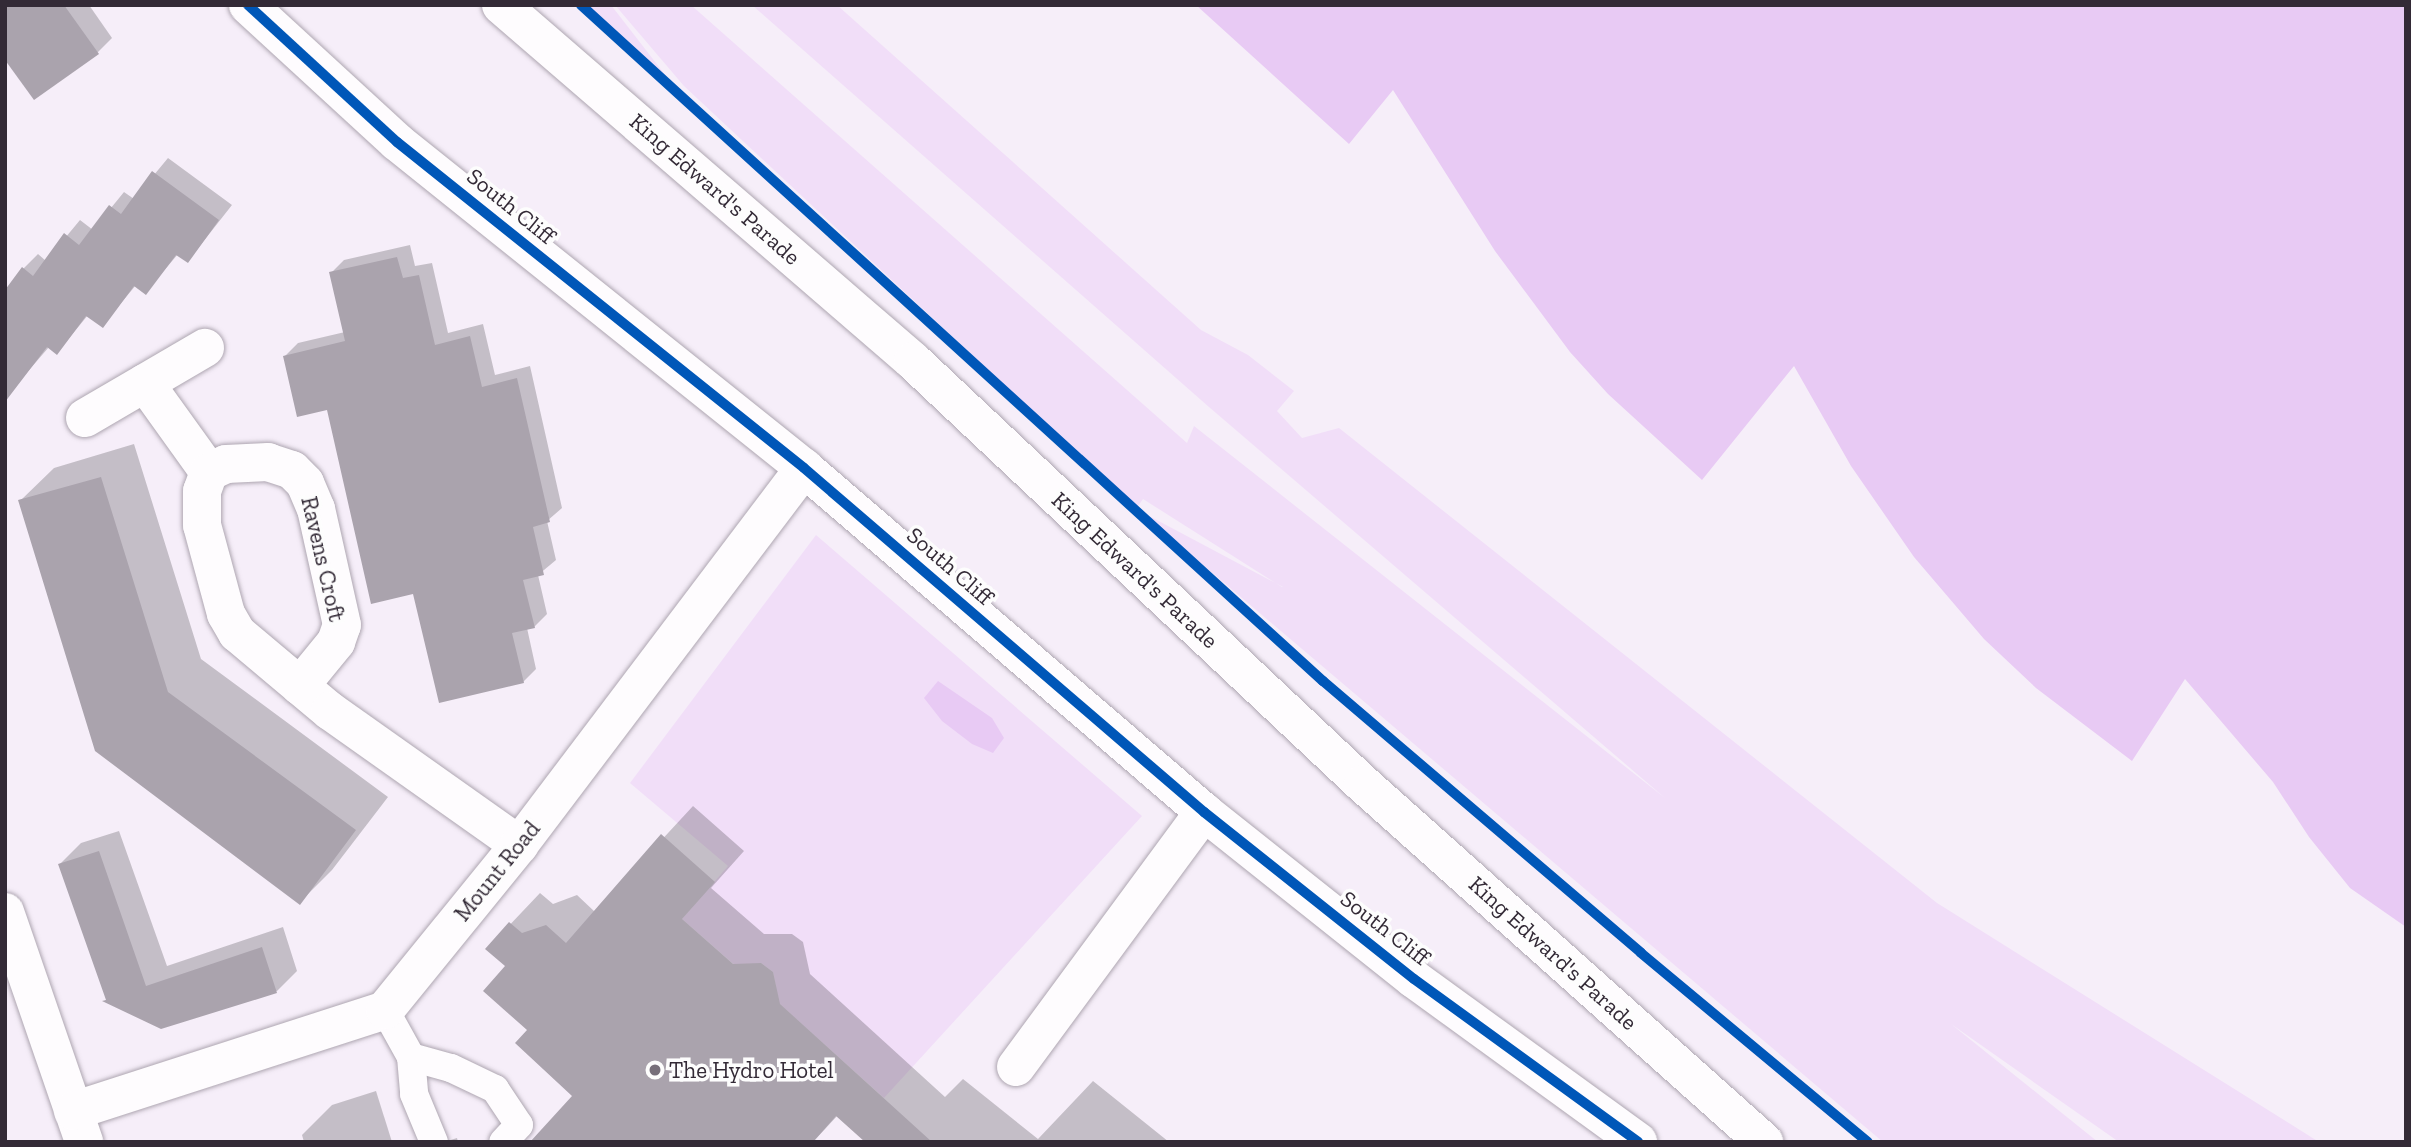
<!DOCTYPE html>
<style>
body{margin:0}
#map{position:relative;width:2411px;height:1147px;overflow:hidden;background:#f6eef9;font-family:"Zilla Slab",serif}
div>[style]{position:absolute}
[style*='--x']{left:calc(var(--x)*1px);top:calc(var(--y)*1px);width:calc(var(--w)*1px);rotate:calc(var(--a)*1deg)}
.green>*{inset:0;background:#f1def8}
.water>*{inset:0;background:#e8caf4}
.shadow>*{inset:0;background:#0003}
.building>*{inset:0;background:#aaa3ad}
.roads{filter:drop-shadow(0 0 2px #aea6b1) drop-shadow(0 0 2px #aea6b1)}
.lane>*{height:28px;margin:-14px;padding:0 14px;transform-origin:14px;border-radius:14px;background:#fefcfe}
.street>*{height:38px;margin:-19px;padding:0 19px;transform-origin:19px;border-radius:19px;background:#fefcfe}
.secondary>*{height:38px;margin:-19px;padding:0 19px;transform-origin:19px;border-radius:19px;background:#fefcfe}
.cycleway>*{height:10px;margin:-5px;padding:0 5px;transform-origin:5px;border-radius:5px;background:#0057b8}
.dots>*{width:19px;height:19px;translate:-50% -50%;box-sizing:border-box;border:4px solid #fdfdfd;border-radius:50%}
span{translate:-50% -50%;white-space:nowrap;text-align:center;line-height:1.15;-webkit-text-stroke:7px #fdfdfd;paint-order:stroke}
.street-label{font-size:23px;color:#332a36}
.poi-label{font-size:23px;color:#332a36}
.left{translate:0 -50%;text-align:left}
.frame{position:absolute;inset:0;border:7px solid #332a36;pointer-events:none}
</style>
<div id="map">
<div class="green">
<i style="clip-path:polygon(578px 5px,611px 5px,680px 94px)"></i>
<i style="clip-path:polygon(evenodd,615px 5px,691px 5px,1187px 443px,1194px 426px,1665px 798px,1209px 407px,752px 5px,837px 5px,1201px 330px,1248px 355px,1294px 391px,1277px 411px,1302px 438px,1339px 428px,1937px 903px,2319px 1142px,2119px 1142px,1951px 1024px,2098px 1142px,1883px 1142px,1136px 508px,684px 86px,615px 5px,1143px 499px,1282px 587px,1283px 587px,1136px 509px,1143px 499px)"></i>
<i style="clip-path:polygon(816px 535px,1142px 816px,884px 1098px,774px 999px,776px 987px,773px 972px,761px 963px,738px 968px,682px 919px,728px 866px,630px 783px)"></i>
</div>
<div class="water">
<i style="clip-path:polygon(1196px 5px,2406px 5px,2406px 927px,2350px 888px,2309px 837px,2273px 782px,2185px 679px,2132px 761px,2036px 688px,1984px 639px,1914px 557px,1851px 466px,1794px 366px,1702px 480px,1608px 394px,1570px 352px,1495px 251px,1393px 90px,1349px 144px)"></i>
<i style="clip-path:polygon(938px 681px,992px 718px,1004px 738px,993px 753px,972px 744px,942px 721px,924px 698px)"></i>
</div>
<div class="shadow">
<i style="clip-path:polygon(5px 5px,89px 5px,112px 38px,98px 52px,35px 98px)"></i>
<i style="clip-path:polygon(168px 158px,232px 205px,188px 261px,178px 254px,146px 292px,136px 285px,102px 326px,88px 315px,57px 353px,49px 347px,17px 384px,23px 269px,38px 254px,46px 261px,80px 220px,93px 230px,124px 192px,134px 199px)"></i>
<i style="clip-path:polygon(410px 245px,415px 266px,432px 263px,448px 333px,483px 324px,495px 375px,530px 366px,562px 508px,547px 521px,556px 560px,538px 575px,547px 614px,534px 627px,527px 628px,536px 669px,523px 682px,415px 592px,329px 408px,285px 356px,298px 343px,345px 332px,331px 273px,344px 260px)"></i>
<i style="clip-path:polygon(134px 444px,201px 659px,388px 797px,332px 870px,299px 903px,20px 501px,54px 468px)"></i>
<i style="clip-path:polygon(693px 806px,744px 851px,711px 888px,764px 934px,792px 934px,803px 942px,810px 974px,945px 1097px,963px 1079px,1038px 1139px,1093px 1081px,1169px 1142px,867px 1142px,838px 1115px,813px 1142px,533px 1142px,574px 1096px,529px 1030px,507px 966px,488px 948px,540px 893px,553px 904px,577px 895px,595px 912px)"></i>
<i style="clip-path:polygon(119px 831px,167px 966px,283px 927px,297px 971px,277px 991px,159px 1026px,105px 1001px,108px 998px,60px 864px,81px 843px)"></i>
<i style="clip-path:polygon(376px 1091px,392px 1142px,304px 1142px,302px 1135px,332px 1105px)"></i>
<i style="clip-path:polygon(457px 1138px,458px 1142px,444px 1142px)"></i>
</div>
<div class="building">
<i style="clip-path:polygon(5px 5px,64px 5px,99px 54px,34px 100px,5px 60px)"></i>
<i style="clip-path:polygon(152px 171px,219px 220px,188px 263px,176px 255px,146px 295px,134px 286px,103px 328px,86px 316px,57px 355px,47px 347px,5px 402px,5px 290px,22px 267px,33px 276px,64px 233px,79px 245px,109px 205px,121px 214px)"></i>
<i style="clip-path:polygon(397px 257px,403px 278px,419px 275px,435px 345px,470px 336px,482px 387px,517px 378px,550px 522px,533px 527px,544px 575px,523px 580px,535px 628px,512px 633px,524px 683px,439px 703px,413px 594px,371px 604px,327px 410px,297px 417px,283px 356px,345px 341px,329px 272px)"></i>
<i style="clip-path:polygon(101px 477px,168px 692px,356px 830px,300px 905px,95px 751px,18px 500px)"></i>
<i style="clip-path:polygon(661px 834px,715px 882px,682px 919px,733px 964px,761px 963px,773px 972px,780px 1004px,932px 1142px,865px 1142px,836px 1116px,813px 1142px,530px 1142px,572px 1096px,515px 1043px,527px 1030px,483px 991px,505px 966px,485px 949px,509px 922px,522px 933px,546px 925px,566px 943px)"></i>
<i style="clip-path:polygon(99px 851px,146px 986px,262px 947px,277px 993px,161px 1029px,102px 1001px,106px 1000px,58px 864px)"></i>
</div>
<div class="roads">
<div class="lane">
<i style="--x:385;--y:1010;--w:54;--a:61"></i>
<i style="--x:411;--y:1057;--w:37;--a:85"></i>
<i style="--x:414;--y:1094;--w:52;--a:67.4"></i>
<i style="--x:411;--y:1057;--w:41;--a:15.4"></i>
<i style="--x:451;--y:1068;--w:49;--a:25.5"></i>
<i style="--x:495;--y:1089;--w:43;--a:56.3"></i>
<i style="--x:519;--y:1125;--w:23;--a:133"></i>
</div>
<div class="street">
<i style="--x:248;--y:5;--w:202;--a:42.6"></i>
<i style="--x:397;--y:142;--w:521;--a:38.69"></i>
<i style="--x:804;--y:468;--w:528;--a:40.7"></i>
<i style="--x:1204;--y:812;--w:268;--a:38.5"></i>
<i style="--x:1414;--y:979;--w:277;--a:36"></i>
<i style="--x:145;--y:383;--w:110;--a:54.3"></i>
<i style="--x:85;--y:418;--w:139;--a:-30.3"></i>
<i style="--x:300;--y:686;--w:57;--a:-50.7"></i>
<i style="--x:336;--y:642;--w:18;--a:-71"></i>
<i style="--x:342;--y:625;--w:119;--a:-102.6"></i>
<i style="--x:316;--y:509;--w:28;--a:-113"></i>
<i style="--x:305;--y:483;--w:18;--a:-135"></i>
<i style="--x:292;--y:470;--w:25;--a:-162"></i>
<i style="--x:268;--y:462;--w:42;--a:177.3"></i>
<i style="--x:226;--y:464;--w:19;--a:155"></i>
<i style="--x:209;--y:472;--w:20;--a:110"></i>
<i style="--x:202;--y:491;--w:34;--a:90"></i>
<i style="--x:202;--y:525;--w:92;--a:74.9"></i>
<i style="--x:226;--y:614;--w:22;--a:60"></i>
<i style="--x:237;--y:633;--w:82;--a:40.1"></i>
<i style="--x:300;--y:686;--w:39;--a:40"></i>
<i style="--x:330;--y:711;--w:232;--a:35.3"></i>
<i style="--x:5;--y:912;--w:243;--a:71"></i>
<i style="--x:1016;--y:1067;--w:317;--a:-53.6"></i>
<i style="--x:73;--y:1111;--w:328;--a:-17.9"></i>
<i style="--x:385;--y:1010;--w:213;--a:-50.9"></i>
<i style="--x:519;--y:845;--w:473;--a:-52.9"></i>
</div>
<div class="secondary">
<i style="--x:501;--y:5;--w:544;--a:40.83"></i>
<i style="--x:913;--y:361;--w:618;--a:43.23"></i>
<i style="--x:1363;--y:784;--w:538;--a:41.76"></i>
</div>
</div>
<div class="cycleway">
<i style="--x:248;--y:5;--w:202;--a:42.6"></i>
<i style="--x:397;--y:142;--w:521;--a:38.69"></i>
<i style="--x:804;--y:468;--w:528;--a:40.7"></i>
<i style="--x:1204;--y:812;--w:268;--a:38.5"></i>
<i style="--x:1414;--y:979;--w:277;--a:36"></i>
<i style="--x:581;--y:5;--w:1004;--a:42.34"></i>
<i style="--x:1323;--y:681;--w:418;--a:40.5"></i>
<i style="--x:1641;--y:953;--w:295;--a:39.8"></i>
</div>
<div class="dots">
<i style="left:655px;top:1070px;background:#776f7a"></i>
</div>
<div class="street-label">
<span style="left:715px;top:189px;rotate:41deg">King Edward's Parade</span>
<span style="left:511px;top:206px;rotate:39deg">South Cliff</span>
<span style="left:323px;top:559px;rotate:77deg">Ravens Croft</span>
<span style="left:950px;top:566px;rotate:41deg">South Cliff</span>
<span style="left:1135px;top:570px;rotate:43deg">King Edward's Parade</span>
<span style="left:497px;top:871px;rotate:-51deg">Mount Road</span>
<span style="left:1385px;top:928px;rotate:38deg">South Cliff</span>
<span style="left:1553px;top:953px;rotate:42deg">King Edward's Parade</span>
</div>
<div class="poi-label">
<span class="left" style="left:669px;top:1070px">The Hydro Hotel</span>
</div>
<div class="frame"></div>
</div>
